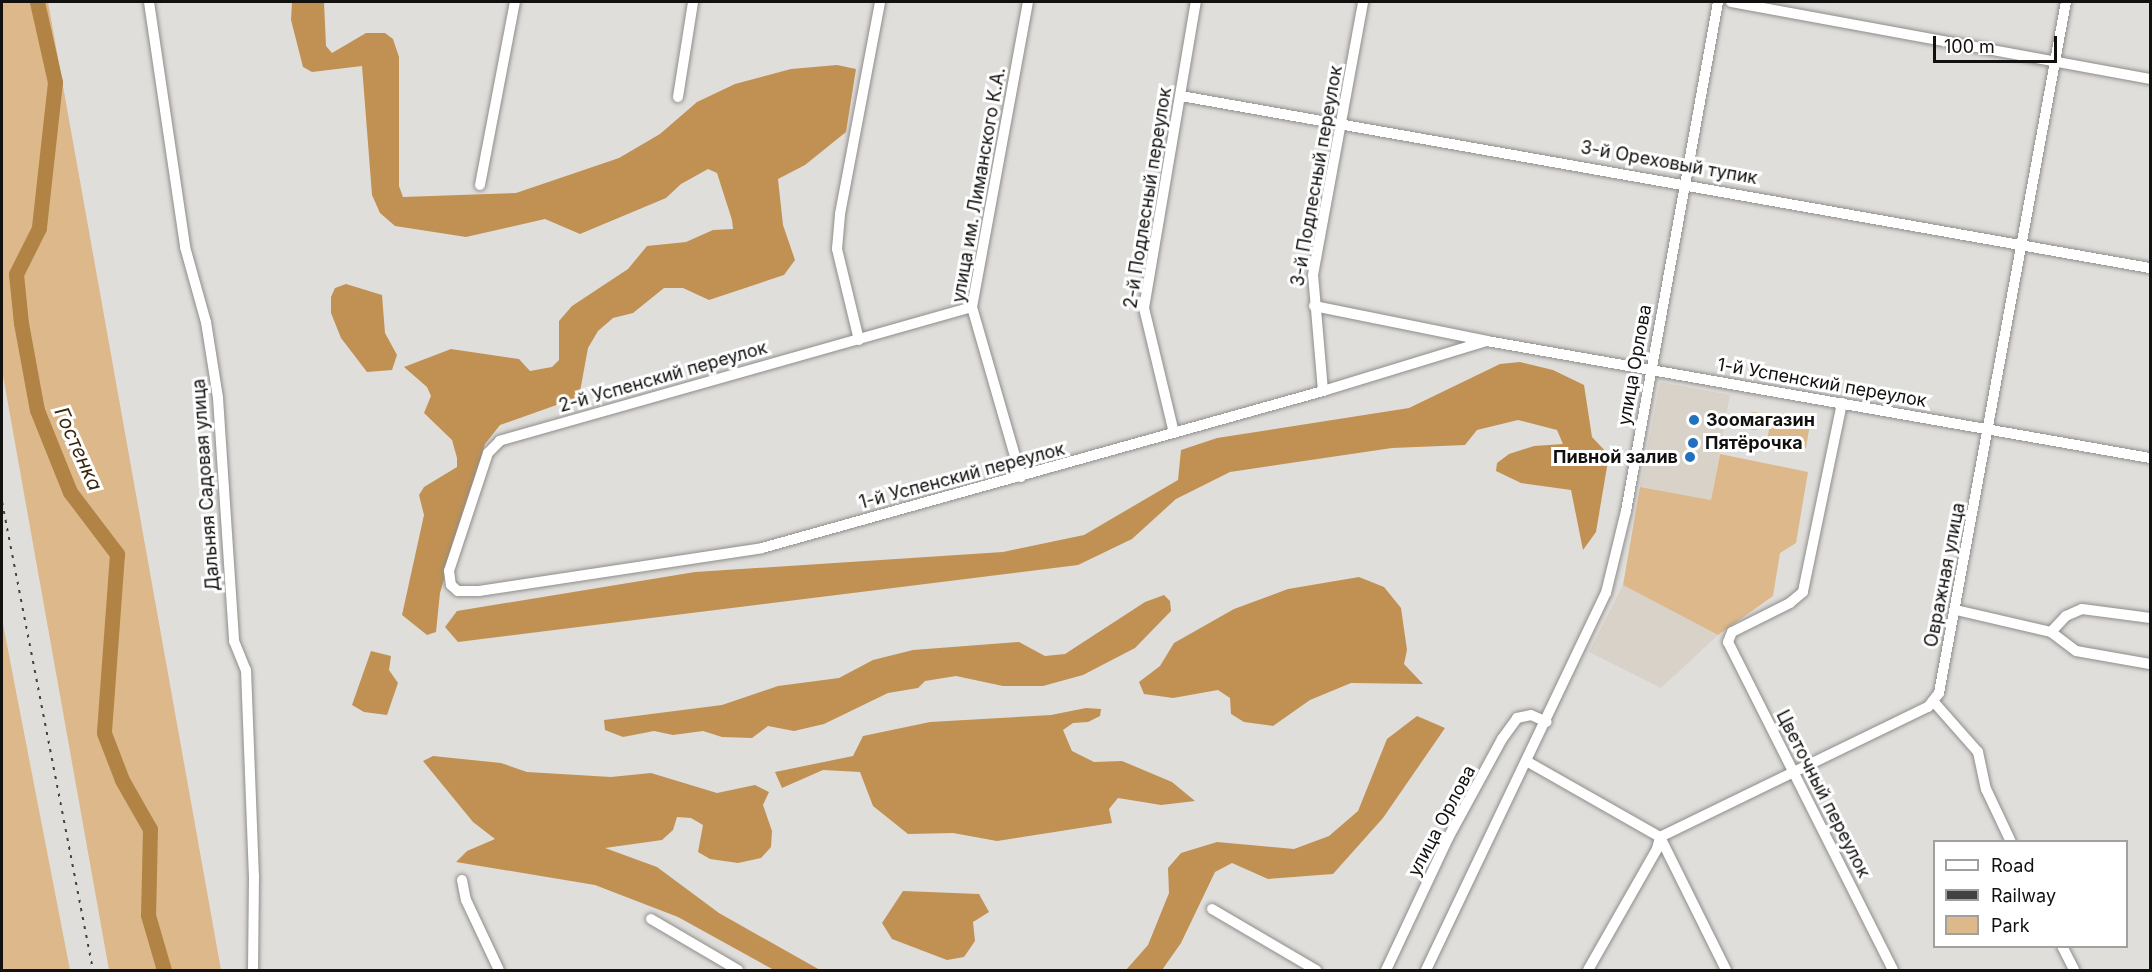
<!DOCTYPE html>
<meta charset="utf-8">
<style>
body{margin:0}
#map{position:relative;width:2152px;height:972px;overflow:hidden;background:#e0dedb;font-family:Inter,sans-serif}
div>[style]{position:absolute}
[style*='--x']{left:calc(var(--x)*1px);top:calc(var(--y)*1px);width:calc(var(--w)*1px);rotate:calc(var(--a)*1deg)}
.built>*{inset:0;background:#d9d2c9}
.green>*{inset:0;background:#ddb88a}
.round{border-radius:50%}
.forest>*{inset:0;background:#c09153}
.river>*{height:15px;margin:-7.5px;padding:0 7.5px;transform-origin:7.5px;border-radius:7.5px;background:#b18345}
.roads{filter:drop-shadow(0 0 2px #8f8d8b) drop-shadow(0 0 2px #8f8d8b)}
.minor>*{height:10px;margin:-5px;padding:0 5px;transform-origin:5px;border-radius:5px;background:#fff}
.rail>*{height:2px;margin-top:-1px;transform-origin:0;background:repeating-linear-gradient(90deg,#444241 0 3px,transparent 0 9px)}
.dots>*{width:16px;height:16px;translate:-50% -50%;box-sizing:border-box;border:3px solid #fff;border-radius:50%}
span{translate:-50% -50%;white-space:nowrap;text-align:center;line-height:1.15;-webkit-text-stroke:6px #fff;paint-order:stroke}
.street-label{font-size:18px;color:#121110}
.poi-label{font-size:18px;color:#121110;font-weight:700}
.left{translate:0 -50%;text-align:left}
.right{translate:-100% -50%;text-align:right}
.water-label{font-size:20px;color:#3a260a;font-style:italic}
.frame{position:absolute;inset:0;border:3px solid #121110;pointer-events:none}
.legend{position:absolute;left:1933px;top:840px;width:195px;height:108px;box-sizing:border-box;background:#fff;border:2px solid #a0a09f;margin:0;padding:8px 10px;list-style:none;font-size:18px;color:#121110}
.legend li{display:flex;align-items:center;gap:12px;height:30px}
.legend b{width:30px;border:2px solid #a0a09f}
.scale{position:absolute;left:1933px;top:36px;width:124px;height:27px;box-sizing:border-box;border:3px solid #121110;border-top:0;padding-left:8px;font-size:18px;line-height:21px;white-space:nowrap;color:#121110;-webkit-text-stroke:4px #fff;paint-order:stroke}
</style>
<div id="map">
<div class="built">
<i style="clip-path:polygon(1660px 382px,1730px 395px,1711px 500px,1640px 487px)"></i>
<i style="clip-path:polygon(1623px 585px,1718px 635px,1661px 688px,1589px 652px)"></i>
</div>
<div class="green">
<i style="clip-path:polygon(2px 2px,48px 2px,221px 970px,109px 970px,2px 370px)"></i>
<i class="round" style="left:1745px;top:412px;width:18px;height:18px"></i>
<i style="clip-path:polygon(1771px 417px,1810px 424px,1806px 448px,1767px 441px)"></i>
<i style="clip-path:polygon(1720px 454px,1808px 472px,1796px 543px,1780px 553px,1773px 596px,1718px 635px,1623px 585px,1640px 487px,1711px 500px)"></i>
<i style="clip-path:polygon(2px 619px,70px 970px,2px 970px)"></i>
</div>
<div class="forest">
<i style="clip-path:polygon(292px 2px,324px 2px,326px 46px,332px 53px,366px 33px,385px 33px,393px 39px,399px 57px,399px 186px,403px 197px,516px 193px,619px 158px,660px 134px,697px 102px,735px 84px,791px 69px,837px 65px,856px 69px,846px 132px,805px 165px,778px 179px,783px 225px,795px 260px,784px 275px,709px 300px,683px 288px,664px 288px,633px 313px,613px 318px,598px 331px,588px 348px,579px 397px,500px 425px,485px 444px,440px 593px,436px 632px,427px 635px,402px 615px,424px 515px,419px 495px,424px 487px,457px 467px,457px 458px,452px 440px,424px 413px,431px 396px,427px 387px,404px 367px,451px 349px,519px 359px,530px 371px,552px 367px,559px 360px,559px 321px,572px 306px,628px 269px,647px 246px,686px 242px,713px 230px,733px 229px,732px 220px,717px 173px,708px 169px,681px 184px,666px 198px,580px 234px,545px 219px,466px 237px,395px 226px,380px 213px,372px 195px,362px 66px,312px 72px,303px 67px,291px 20px)"></i>
<i style="clip-path:polygon(346px 284px,382px 295px,385px 333px,397px 355px,392px 370px,367px 372px,341px 338px,331px 313px,331px 297px,335px 288px)"></i>
<i style="clip-path:polygon(1520px 362px,1553px 370px,1584px 385px,1592px 437px,1609px 455px,1596px 532px,1583px 550px,1571px 490px,1521px 483px,1496px 471px,1497px 463px,1509px 454px,1534px 446px,1563px 444px,1557px 430px,1518px 420px,1477px 430px,1465px 445px,1392px 448px,1230px 472px,1176px 499px,1132px 539px,1078px 565px,458px 642px,445px 627px,457px 611px,695px 572px,1003px 552px,1084px 535px,1178px 480px,1181px 450px,1217px 438px,1409px 408px,1500px 364px)"></i>
<i style="clip-path:polygon(1359px 577px,1384px 587px,1401px 608px,1407px 650px,1404px 664px,1423px 684px,1351px 683px,1310px 700px,1273px 726px,1244px 722px,1231px 714px,1230px 698px,1218px 690px,1173px 698px,1144px 694px,1139px 682px,1160px 666px,1174px 643px,1234px 609px,1288px 589px)"></i>
<i style="clip-path:polygon(1164px 595px,1170px 601px,1171px 611px,1135px 648px,1083px 675px,1043px 686px,1003px 686px,956px 676px,925px 681px,918px 688px,888px 693px,824px 724px,794px 731px,768px 726px,752px 738px,722px 737px,703px 731px,673px 735px,654px 731px,623px 737px,605px 730px,604px 720px,722px 705px,778px 686px,839px 678px,873px 660px,913px 650px,1019px 642px,1045px 656px,1065px 654px,1145px 602px)"></i>
<i style="clip-path:polygon(371px 651px,391px 656px,389px 670px,398px 683px,387px 715px,364px 712px,352px 705px)"></i>
<i style="clip-path:polygon(1086px 708px,1101px 709px,1100px 716px,1088px 722px,1073px 723px,1063px 730px,1072px 751px,1094px 762px,1122px 761px,1172px 782px,1195px 801px,1161px 805px,1118px 798px,1109px 809px,1112px 823px,997px 841px,953px 833px,908px 834px,873px 806px,860px 772px,823px 770px,782px 788px,775px 772px,853px 756px,863px 736px,930px 722px,1051px 715px)"></i>
<i style="clip-path:polygon(1417px 716px,1445px 728px,1383px 818px,1333px 874px,1268px 879px,1232px 863px,1215px 872px,1181px 943px,1162px 970px,1126px 970px,1148px 945px,1169px 893px,1168px 868px,1181px 853px,1217px 842px,1294px 849px,1329px 836px,1358px 811px,1387px 739px)"></i>
<i style="clip-path:polygon(433px 756px,501px 763px,527px 772px,611px 777px,651px 773px,717px 793px,755px 785px,769px 792px,763px 805px,772px 831px,771px 847px,761px 858px,738px 863px,710px 859px,698px 852px,703px 825px,691px 818px,677px 817px,673px 830px,662px 840px,605px 848px,657px 867px,719px 913px,820px 970px,774px 970px,678px 917px,595px 885px,456px 862px,467px 851px,495px 839px,473px 822px,423px 761px)"></i>
<i style="clip-path:polygon(903px 891px,979px 894px,989px 912px,973px 922px,975px 941px,964px 957px,947px 960px,892px 939px,882px 923px)"></i>
</div>
<div class="river">
<i style="--x:37;--y:2;--w:82;--a:77.3"></i>
<i style="--x:55;--y:82;--w:147;--a:96.3"></i>
<i style="--x:39;--y:228;--w:51;--a:116.6"></i>
<i style="--x:16;--y:274;--w:49;--a:84.2"></i>
<i style="--x:21;--y:323;--w:88;--a:79.6"></i>
<i style="--x:37;--y:410;--w:88;--a:68.1"></i>
<i style="--x:70;--y:492;--w:78;--a:52.8"></i>
<i style="--x:117;--y:554;--w:179;--a:94.2"></i>
<i style="--x:104;--y:733;--w:50;--a:69"></i>
<i style="--x:122;--y:780;--w:56;--a:60.3"></i>
<i style="--x:150;--y:829;--w:86;--a:91.3"></i>
<i style="--x:148;--y:915;--w:57;--a:73.8"></i>
</div>
<div class="roads">
<div class="minor">
<i style="--x:149;--y:2;--w:248;--a:81.6"></i>
<i style="--x:185;--y:247;--w:78;--a:74.4"></i>
<i style="--x:206;--y:322;--w:77;--a:81"></i>
<i style="--x:218;--y:398;--w:244;--a:86.2"></i>
<i style="--x:234;--y:641;--w:31;--a:68"></i>
<i style="--x:246;--y:670;--w:206;--a:87.8"></i>
<i style="--x:254;--y:876;--w:94;--a:90.6"></i>
<i style="--x:1731;--y:2;--w:426;--a:10.4"></i>
<i style="--x:1181;--y:96;--w:984;--a:10.07"></i>
<i style="--x:678;--y:97;--w:96;--a:-81"></i>
<i style="--x:480;--y:185;--w:186;--a:-79.2"></i>
<i style="--x:1314;--y:306;--w:177;--a:11.4"></i>
<i style="--x:1487;--y:341;--w:673;--a:10.01"></i>
<i style="--x:972;--y:307;--w:491;--a:164.2"></i>
<i style="--x:500;--y:441;--w:17;--a:135"></i>
<i style="--x:488;--y:453;--w:124;--a:108.3"></i>
<i style="--x:449;--y:571;--w:14;--a:82"></i>
<i style="--x:451;--y:585;--w:9;--a:41"></i>
<i style="--x:458;--y:591;--w:21;--a:0"></i>
<i style="--x:479;--y:591;--w:286;--a:-8.6"></i>
<i style="--x:762;--y:548;--w:583;--a:-15.63"></i>
<i style="--x:1323;--y:391;--w:171;--a:-17"></i>
<i style="--x:859;--y:340;--w:94;--a:-103.6"></i>
<i style="--x:837;--y:249;--w:35;--a:-85"></i>
<i style="--x:840;--y:214;--w:216;--a:-79.3"></i>
<i style="--x:1323;--y:391;--w:116;--a:-94.9"></i>
<i style="--x:1313;--y:275;--w:278;--a:-79.6"></i>
<i style="--x:1842;--y:403;--w:193;--a:101.7"></i>
<i style="--x:1803;--y:592;--w:17;--a:140"></i>
<i style="--x:1790;--y:603;--w:65;--a:153.4"></i>
<i style="--x:1732;--y:632;--w:11;--a:112"></i>
<i style="--x:1728;--y:642;--w:367;--a:63.3"></i>
<i style="--x:1174;--y:433;--w:129;--a:-103.5"></i>
<i style="--x:1144;--y:308;--w:310;--a:-80.4"></i>
<i style="--x:1021;--y:477;--w:177;--a:-106.1"></i>
<i style="--x:972;--y:307;--w:310;--a:-79.6"></i>
<i style="--x:1956;--y:610;--w:98;--a:13"></i>
<i style="--x:2051;--y:632;--w:31;--a:37"></i>
<i style="--x:2076;--y:651;--w:75;--a:10"></i>
<i style="--x:2051;--y:632;--w:22;--a:-47"></i>
<i style="--x:2066;--y:616;--w:17;--a:-24"></i>
<i style="--x:2082;--y:609;--w:69;--a:7.5"></i>
<i style="--x:1933;--y:701;--w:68;--a:48.6"></i>
<i style="--x:1978;--y:752;--w:38;--a:78"></i>
<i style="--x:1986;--y:789;--w:59;--a:64.7"></i>
<i style="--x:1528;--y:762;--w:152;--a:29.6"></i>
<i style="--x:1660;--y:837;--w:298;--a:-25.9"></i>
<i style="--x:1928;--y:707;--w:18;--a:-52"></i>
<i style="--x:1939;--y:693;--w:703;--a:-79.59"></i>
<i style="--x:1660;--y:837;--w:148;--a:63.6"></i>
<i style="--x:462;--y:880;--w:20;--a:79"></i>
<i style="--x:466;--y:900;--w:77;--a:64.8"></i>
<i style="--x:1212;--y:909;--w:121;--a:30.4"></i>
<i style="--x:651;--y:919;--w:101;--a:30.4"></i>
<i style="--x:2062;--y:946;--w:27;--a:63"></i>
<i style="--x:1386;--y:970;--w:146;--a:-64.8"></i>
<i style="--x:1448;--y:838;--w:113;--a:-61.4"></i>
<i style="--x:1502;--y:739;--w:26;--a:-54"></i>
<i style="--x:1517;--y:718;--w:14;--a:-12"></i>
<i style="--x:1531;--y:715;--w:17;--a:24"></i>
<i style="--x:1426;--y:970;--w:418;--a:-64.5"></i>
<i style="--x:1606;--y:593;--w:84;--a:-76.3"></i>
<i style="--x:1626;--y:511;--w:517;--a:-79.75"></i>
<i style="--x:1588;--y:970;--w:139;--a:-60.3"></i>
<i style="--x:1657;--y:849;--w:12;--a:-76"></i>
</div>
</div>
<div class="rail">
<i style="--x:2;--y:502;--w:477;--a:79"></i>
</div>
<div class="dots">
<i style="left:1694px;top:420px;background:#2270bf"></i>
<i style="left:1693px;top:443px;background:#2270bf"></i>
<i style="left:1690px;top:457px;background:#2270bf"></i>
</div>
<div class="street-label">
<span style="left:1669px;top:163px;rotate:10deg">3-й Ореховый тупик</span>
<span style="left:1317px;top:176px;rotate:-80deg">3-й Подлесный переулок</span>
<span style="left:979px;top:185px;rotate:-80deg">улица им. Лиманского К.А.</span>
<span style="left:1148px;top:198px;rotate:-81deg">2-й Подлесный переулок</span>
<span style="left:1635px;top:365px;rotate:-80deg">улица Орлова</span>
<span style="left:663px;top:377px;rotate:-16deg">2-й Успенский переулок</span>
<span style="left:1822px;top:383px;rotate:10deg">1-й Успенский переулок</span>
<span style="left:962px;top:476px;rotate:-15deg">1-й Успенский переулок</span>
<span style="left:206px;top:485px;rotate:-94deg">Дальняя Садовая улица</span>
<span style="left:1945px;top:575px;rotate:-79deg">Овражная улица</span>
<span style="left:1823px;top:794px;rotate:63deg">Цветочный переулок</span>
<span style="left:1442px;top:821px;rotate:-62deg">улица Орлова</span>
</div>
<div class="poi-label">
<span class="left" style="left:1706px;top:420px">Зоомагазин</span>
<span class="left" style="left:1705px;top:443px">Пятёрочка</span>
<span class="right" style="left:1678px;top:457px">Пивной залив</span>
</div>
<div class="water-label">
<span style="left:78px;top:449px;rotate:66deg">Гостенка</span>
</div>
<div class="frame"></div>
<ul class="legend">
<li><b style="height:8px;background:#fff"></b>Road</li>
<li><b style="height:8px;background:#444241"></b>Railway</li>
<li><b style="height:16px;background:#ddb88a"></b>Park</li>
</ul>
<div class="scale">100 m</div>
</div>
